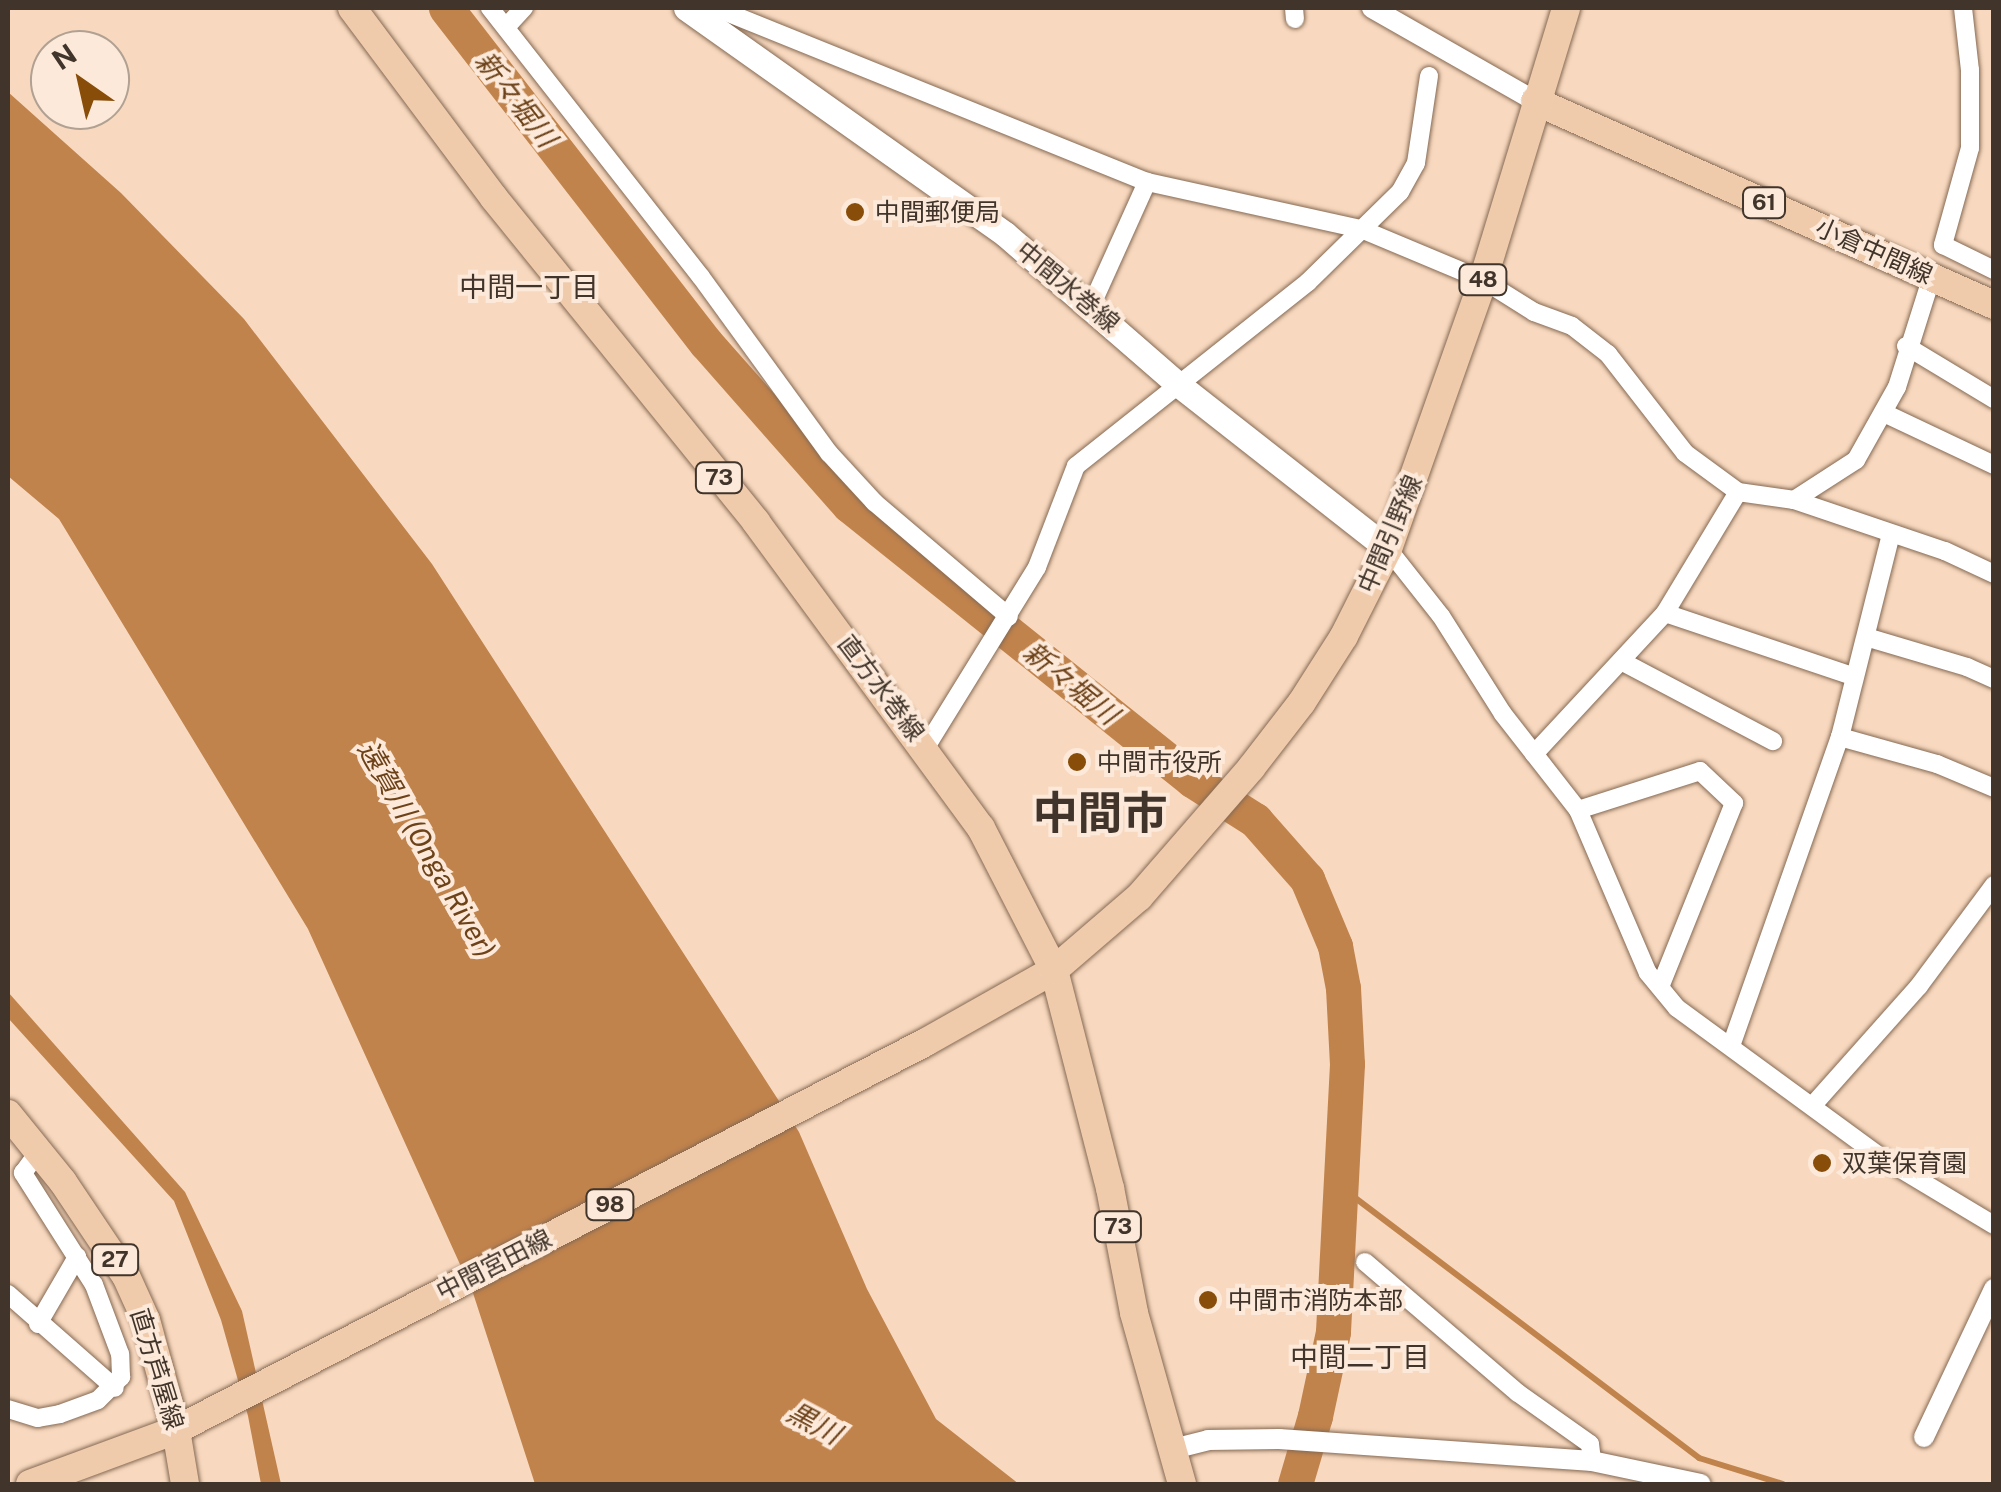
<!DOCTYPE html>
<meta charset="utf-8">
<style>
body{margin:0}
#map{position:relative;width:2001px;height:1492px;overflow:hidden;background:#f8d9bf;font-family:"Public Sans","Noto Sans JP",sans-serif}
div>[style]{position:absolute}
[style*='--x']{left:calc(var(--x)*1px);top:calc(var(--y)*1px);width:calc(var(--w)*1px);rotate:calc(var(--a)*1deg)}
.water>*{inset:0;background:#c1834c}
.stream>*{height:6px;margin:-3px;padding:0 3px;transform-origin:3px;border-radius:3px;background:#c1834c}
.river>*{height:35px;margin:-17.5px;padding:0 17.5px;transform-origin:17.5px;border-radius:17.5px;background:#c1834c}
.roads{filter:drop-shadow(0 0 2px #856953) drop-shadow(0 0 2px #856953)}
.minor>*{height:18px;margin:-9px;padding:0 9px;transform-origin:9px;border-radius:9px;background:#fff}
.tertiary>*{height:20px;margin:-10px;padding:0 10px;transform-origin:10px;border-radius:10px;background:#fff}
.secondary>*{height:25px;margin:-12.5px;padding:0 12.5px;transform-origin:12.5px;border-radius:12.5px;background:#fff}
.primary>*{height:28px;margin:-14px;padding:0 14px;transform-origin:14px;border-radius:14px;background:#efcbac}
.dots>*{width:28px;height:28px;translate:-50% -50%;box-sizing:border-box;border:5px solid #fce9d9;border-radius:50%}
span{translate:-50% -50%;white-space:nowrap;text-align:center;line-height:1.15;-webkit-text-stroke:8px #fce9d9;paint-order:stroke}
.shield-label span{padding:2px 8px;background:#fce9d9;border:2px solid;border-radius:8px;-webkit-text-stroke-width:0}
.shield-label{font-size:22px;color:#41352b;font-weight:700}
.poi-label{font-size:25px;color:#41352b}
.left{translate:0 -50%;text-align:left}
.street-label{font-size:25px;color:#41352b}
.water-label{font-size:28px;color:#6d4219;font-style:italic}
.neighbourhood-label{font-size:28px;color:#41352b}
.town-label{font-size:45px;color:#41352b;font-weight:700}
.frame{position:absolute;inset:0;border:10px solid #41352b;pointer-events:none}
.north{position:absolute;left:30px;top:30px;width:100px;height:100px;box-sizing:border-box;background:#fce9d9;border:2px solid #b1a193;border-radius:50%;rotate:326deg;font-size:28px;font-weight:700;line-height:40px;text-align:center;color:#41352b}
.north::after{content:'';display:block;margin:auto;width:35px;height:45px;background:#884d08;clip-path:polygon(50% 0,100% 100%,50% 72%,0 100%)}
</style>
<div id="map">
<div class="water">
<i style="clip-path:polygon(8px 92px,121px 193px,244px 319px,432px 564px,799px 1132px,867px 1289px,936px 1419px,1019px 1484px,535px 1484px,473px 1293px,308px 929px,59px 519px,8px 476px)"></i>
<i style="clip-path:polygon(8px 992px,185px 1192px,242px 1311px,281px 1484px,261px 1484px,248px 1416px,221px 1320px,174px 1201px,8px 1018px)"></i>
</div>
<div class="stream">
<i style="--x:1341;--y:1192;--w:14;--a:21"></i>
<i style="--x:1354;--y:1197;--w:433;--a:37.1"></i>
<i style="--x:1699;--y:1458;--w:88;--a:17.2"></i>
</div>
<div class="river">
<i style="--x:446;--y:8;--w:424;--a:52.2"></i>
<i style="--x:706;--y:343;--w:216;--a:48.6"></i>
<i style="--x:849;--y:505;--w:440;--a:38.7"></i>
<i style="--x:1192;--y:780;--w:75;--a:32.4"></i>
<i style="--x:1255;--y:820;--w:79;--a:48.6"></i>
<i style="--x:1307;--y:879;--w:73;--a:67.3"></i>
<i style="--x:1335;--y:946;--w:43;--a:79.2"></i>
<i style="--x:1343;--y:988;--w:76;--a:87"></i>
<i style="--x:1347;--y:1064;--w:268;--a:93"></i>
<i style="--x:1333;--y:1332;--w:86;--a:102.1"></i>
<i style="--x:1315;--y:1416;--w:71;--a:106.4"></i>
</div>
<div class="roads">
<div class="minor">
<i style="--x:490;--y:8;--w:342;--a:51.9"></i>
<i style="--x:701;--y:277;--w:218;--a:54"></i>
<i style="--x:829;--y:453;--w:67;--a:47.4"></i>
<i style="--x:874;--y:502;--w:177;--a:40.4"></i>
<i style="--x:716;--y:8;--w:465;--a:22"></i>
<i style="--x:1147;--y:182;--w:219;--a:12.4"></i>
<i style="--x:1361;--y:229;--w:132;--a:22.7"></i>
<i style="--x:1483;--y:280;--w:60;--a:32.1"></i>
<i style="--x:1534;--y:312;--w:40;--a:20.2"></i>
<i style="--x:1572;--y:326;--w:46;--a:37.9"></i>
<i style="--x:1608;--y:354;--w:125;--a:52.1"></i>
<i style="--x:1685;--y:453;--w:66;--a:36.3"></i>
<i style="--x:1738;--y:492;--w:57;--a:8.1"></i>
<i style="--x:1794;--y:500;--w:159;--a:18.7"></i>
<i style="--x:1945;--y:551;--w:54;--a:25.1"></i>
<i style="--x:1294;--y:8;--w:11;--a:85"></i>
<i style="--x:1963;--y:8;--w:62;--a:83.6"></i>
<i style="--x:1970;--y:70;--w:78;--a:90"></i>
<i style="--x:1970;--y:148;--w:101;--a:105.6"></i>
<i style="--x:1943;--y:245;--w:57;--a:26.1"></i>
<i style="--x:507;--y:26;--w:25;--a:-47"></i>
<i style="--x:1092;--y:304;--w:134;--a:-65.7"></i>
<i style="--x:1906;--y:346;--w:103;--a:31.1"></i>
<i style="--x:1884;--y:413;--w:122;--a:25.3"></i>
<i style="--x:1794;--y:500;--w:74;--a:-32.8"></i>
<i style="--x:1856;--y:460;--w:84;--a:-60.7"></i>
<i style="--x:1897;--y:387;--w:116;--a:-72.5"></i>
<i style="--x:1388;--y:549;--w:85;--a:51.7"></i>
<i style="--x:1441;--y:616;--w:116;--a:57.7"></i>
<i style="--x:1503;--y:714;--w:122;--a:52"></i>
<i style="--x:1578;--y:810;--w:177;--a:66.8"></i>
<i style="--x:1648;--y:973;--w:45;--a:50.4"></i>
<i style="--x:1677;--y:1008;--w:250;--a:36.2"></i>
<i style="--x:1879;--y:1156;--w:134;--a:31"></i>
<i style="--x:1665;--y:613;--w:200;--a:18.6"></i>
<i style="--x:1866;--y:637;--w:105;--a:16.5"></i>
<i style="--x:1967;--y:667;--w:30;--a:24"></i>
<i style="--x:1621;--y:661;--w:172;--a:27.8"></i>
<i style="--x:1840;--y:737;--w:101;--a:15.6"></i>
<i style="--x:1937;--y:764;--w:62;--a:22.8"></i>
<i style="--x:926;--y:747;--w:211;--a:-58.3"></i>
<i style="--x:1037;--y:567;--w:108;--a:-68.9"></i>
<i style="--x:1076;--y:466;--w:296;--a:-38.4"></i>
<i style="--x:1308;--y:282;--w:129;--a:-44.4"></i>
<i style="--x:1400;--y:192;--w:33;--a:-61"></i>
<i style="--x:1416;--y:163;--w:88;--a:-81.5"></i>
<i style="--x:1534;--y:754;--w:192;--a:-47.1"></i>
<i style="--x:1665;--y:613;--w:141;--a:-58.9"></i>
<i style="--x:1578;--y:810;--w:128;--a:-17.7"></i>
<i style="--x:1700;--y:771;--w:47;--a:43.3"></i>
<i style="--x:1734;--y:803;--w:196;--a:111.9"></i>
<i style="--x:1731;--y:1046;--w:328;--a:-70.6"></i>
<i style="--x:1840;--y:737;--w:209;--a:-75.9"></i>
<i style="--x:1813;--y:1105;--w:159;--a:-48.3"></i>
<i style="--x:1919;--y:986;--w:126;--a:-53.4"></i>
<i style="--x:1365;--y:1262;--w:201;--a:40.6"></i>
<i style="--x:1518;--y:1393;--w:88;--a:35.3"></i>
<i style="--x:1590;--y:1444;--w:17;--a:83"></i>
<i style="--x:8;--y:1294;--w:142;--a:41.3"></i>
<i style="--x:38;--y:1324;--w:78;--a:-59.8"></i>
<i style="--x:8;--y:1409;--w:31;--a:17"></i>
<i style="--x:38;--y:1418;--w:22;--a:-10"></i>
<i style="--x:60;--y:1414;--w:40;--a:-20.2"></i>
<i style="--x:98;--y:1400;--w:33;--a:-45"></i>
<i style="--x:121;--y:1377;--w:23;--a:-92"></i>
<i style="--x:120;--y:1354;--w:74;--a:-110.6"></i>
<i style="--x:94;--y:1285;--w:133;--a:-122.4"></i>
<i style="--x:23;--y:1173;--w:26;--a:-54"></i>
</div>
<div class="tertiary">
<i style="--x:1372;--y:8;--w:188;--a:29.7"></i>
<i style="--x:1924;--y:1437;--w:164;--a:-64.7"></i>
<i style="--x:1173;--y:1449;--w:36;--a:-14"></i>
<i style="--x:1208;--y:1440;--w:71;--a:-0.8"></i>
<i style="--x:1279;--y:1439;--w:314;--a:4"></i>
<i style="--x:1592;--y:1461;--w:111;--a:11.9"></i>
</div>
<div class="secondary">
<i style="--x:686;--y:8;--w:391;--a:35.3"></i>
<i style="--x:1005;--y:234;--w:230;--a:41"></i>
<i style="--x:1179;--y:385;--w:266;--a:38.1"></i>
</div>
<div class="primary">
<i style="--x:352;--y:8;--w:237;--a:53.2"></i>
<i style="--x:494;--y:198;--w:417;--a:51"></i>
<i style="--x:756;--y:522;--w:380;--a:53.7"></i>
<i style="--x:981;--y:828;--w:160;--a:62.8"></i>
<i style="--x:1054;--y:970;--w:225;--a:75.6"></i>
<i style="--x:1110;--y:1188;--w:127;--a:79.1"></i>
<i style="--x:1134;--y:1313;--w:178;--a:74.3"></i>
<i style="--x:1535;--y:101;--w:502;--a:23.96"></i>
<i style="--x:8;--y:1114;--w:87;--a:51"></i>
<i style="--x:63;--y:1182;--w:113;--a:56.2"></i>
<i style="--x:126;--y:1276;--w:48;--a:65.6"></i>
<i style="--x:146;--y:1320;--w:114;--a:74.7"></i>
<i style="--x:176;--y:1430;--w:55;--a:80.5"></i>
<i style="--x:30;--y:1484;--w:156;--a:-20.3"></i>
<i style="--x:176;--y:1430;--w:844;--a:-27.35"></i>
<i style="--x:926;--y:1042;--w:147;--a:-29.4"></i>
<i style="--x:1054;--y:970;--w:112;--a:-40.7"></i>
<i style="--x:1139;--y:897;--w:171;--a:-49"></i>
<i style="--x:1251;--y:768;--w:83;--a:-52.3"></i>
<i style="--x:1302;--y:702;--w:78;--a:-57.5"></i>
<i style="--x:1344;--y:636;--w:97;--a:-63.2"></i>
<i style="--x:1388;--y:549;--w:285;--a:-70.5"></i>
<i style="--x:1483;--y:280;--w:284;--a:-73"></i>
</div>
</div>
<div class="dots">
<i style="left:855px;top:212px;background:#884d08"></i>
<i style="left:1077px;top:762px;background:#884d08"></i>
<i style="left:1822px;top:1163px;background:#884d08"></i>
<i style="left:1208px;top:1300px;background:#884d08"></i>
</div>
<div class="shield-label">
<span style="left:1764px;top:203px">61</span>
<span style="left:1483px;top:280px">48</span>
<span style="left:719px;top:478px">73</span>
<span style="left:610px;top:1205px">98</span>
<span style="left:1118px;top:1227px">73</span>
<span style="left:115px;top:1260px">27</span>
</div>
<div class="poi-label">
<span class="left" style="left:875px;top:212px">中間郵便局</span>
<span class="left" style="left:1097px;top:762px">中間市役所</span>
<span class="left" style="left:1842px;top:1163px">双葉保育園</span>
<span class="left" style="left:1228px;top:1300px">中間市消防本部</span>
</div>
<div class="street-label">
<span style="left:1874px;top:251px;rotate:24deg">小倉中間線</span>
<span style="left:1068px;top:287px;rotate:40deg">中間水巻線</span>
<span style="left:1390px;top:534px;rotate:-67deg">中間引野線</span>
<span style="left:881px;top:688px;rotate:53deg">直方水巻線</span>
<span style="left:494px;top:1265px;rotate:-27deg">中間宮田線</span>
<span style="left:157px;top:1369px;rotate:73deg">直方芦屋線</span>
</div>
<div class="water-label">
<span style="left:516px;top:99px;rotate:52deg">新々堀川</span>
<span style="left:1071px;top:683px;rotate:39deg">新々堀川</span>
<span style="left:427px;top:849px;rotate:60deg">遠賀川 (Onga River)</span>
<span style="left:814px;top:1423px;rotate:28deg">黒川</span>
</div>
<div class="neighbourhood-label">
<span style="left:529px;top:287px">中間一丁目</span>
<span style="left:1360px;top:1357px">中間二丁目</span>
</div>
<div class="town-label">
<span style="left:1100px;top:813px">中間市</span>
</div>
<div class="frame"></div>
<div class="north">N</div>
</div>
